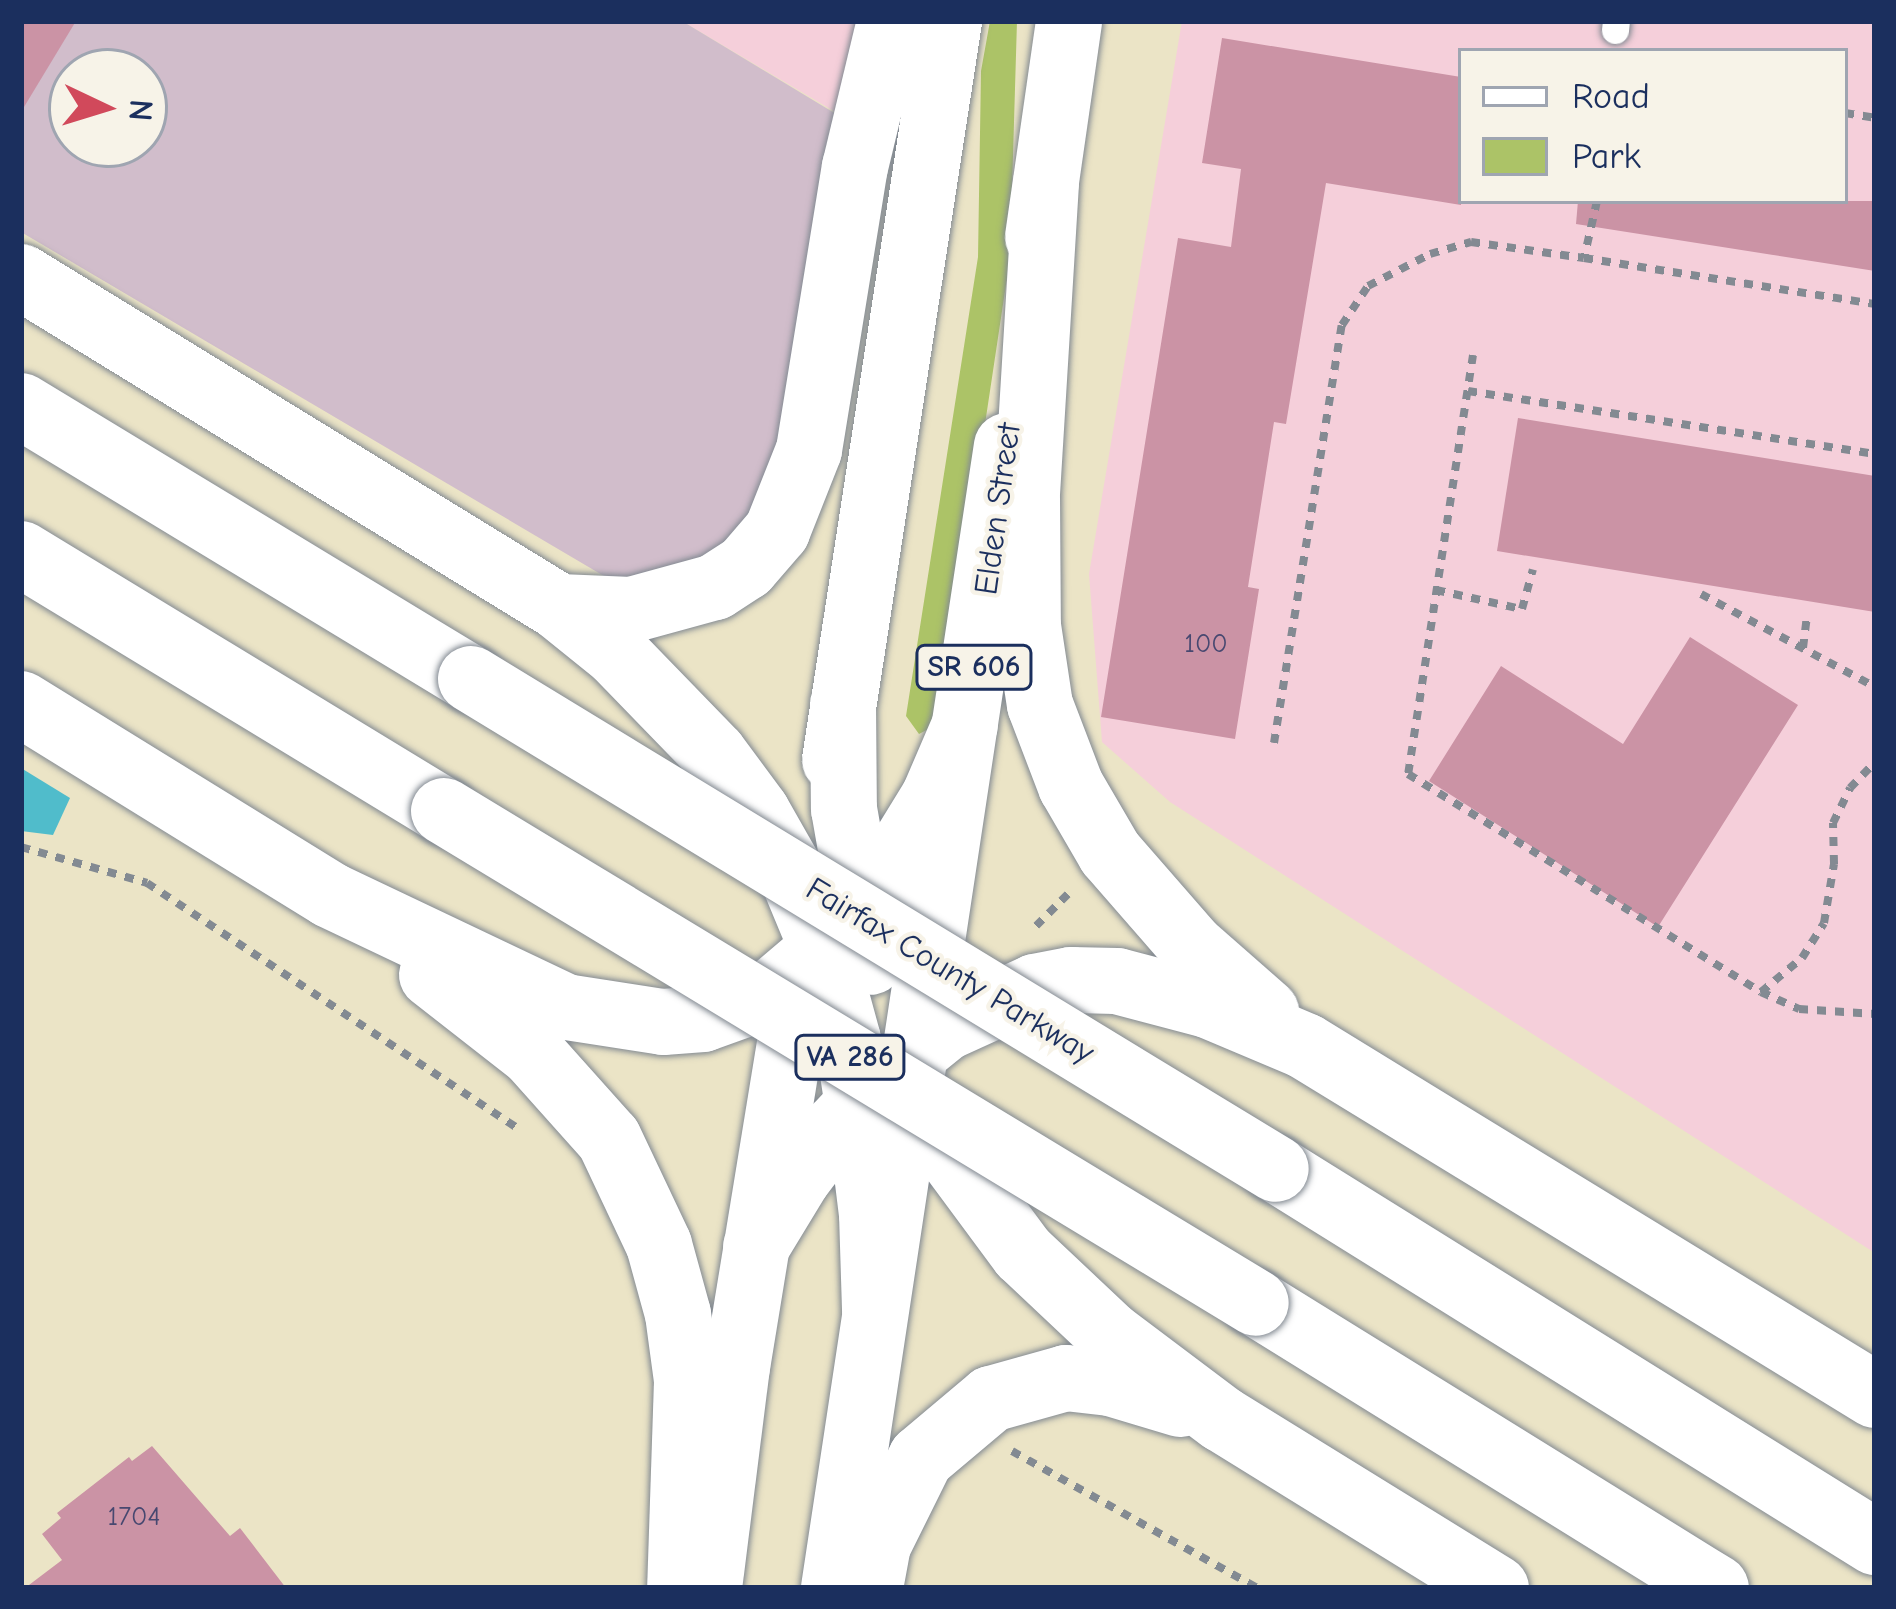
<!DOCTYPE html>
<style>
body{margin:0}
#map{position:relative;width:1896px;height:1609px;overflow:hidden;background:#ebe4c6;font-family:"Comic Neue",sans-serif}
div>[style]{position:absolute}
[style*='--x']{left:calc(var(--x)*1px);top:calc(var(--y)*1px);width:calc(var(--w)*1px);rotate:calc(var(--a)*1deg)}
.built>*{inset:0;background:#f5cfda}
.industrial>*{inset:0;background:#d1bdcb}
.green>*{inset:0;background:#acc367}
.water>*{inset:0;background:#50bccb}
.building>*{inset:0;background:#cb93a5}
.path>*{height:8px;margin-top:-4px;transform-origin:0;background:repeating-linear-gradient(90deg,#838a92 0 9px,transparent 0 18px)}
.roads{filter:drop-shadow(0 0 3px #838a92) drop-shadow(0 0 3px #838a92)}
.service>*{height:27px;margin:-13.5px;padding:0 13.5px;transform-origin:13.5px;border-radius:13.5px;background:#fff}
.primary>*{height:66px;margin:-33px;padding:0 33px;transform-origin:33px;border-radius:33px;background:#fff}
.trunk>*{height:66px;margin:-33px;padding:0 33px;transform-origin:33px;border-radius:33px;background:#fff}
.bridges{filter:drop-shadow(0 0 3px #838a92) drop-shadow(0 0 3px #838a92)}
.trunk-bridge>*{height:66px;margin:-33px;padding:0 33px;transform-origin:33px;border-radius:33px;background:#fff}
span{translate:-50% -50%;white-space:nowrap;text-align:center;line-height:1.15;-webkit-text-stroke:9px #f7f3e8;paint-order:stroke}
.number-label{font-size:27px;color:#474870}
.number-label span{-webkit-text-stroke-width:0}
.shield-label span{padding:3px 9px;background:#f7f3e8;border:3px solid;border-radius:9px;-webkit-text-stroke-width:0}
.shield-label{font-size:30px;color:#1b2f5e;font-weight:700}
.street-label{font-size:33px;color:#1b2f5e}
.frame{position:absolute;inset:0;border:24px solid #1b2f5e;pointer-events:none}
.legend{position:absolute;left:1458px;top:48px;width:390px;height:156px;box-sizing:border-box;background:#f7f3e8;border:3px solid #9fa5b1;margin:0;padding:15px 21px;list-style:none;font-size:36px;color:#1b2f5e}
.legend li{display:flex;align-items:center;gap:24px;height:60px}
.legend b{width:60px;border:3px solid #9fa5b1}
.north{position:absolute;left:48px;top:48px;width:120px;height:120px;box-sizing:border-box;background:#f7f3e8;border:3px solid #9fa5b1;border-radius:50%;rotate:94deg;font-size:33px;font-weight:700;line-height:48px;text-align:center;color:#1b2f5e}
.north::after{content:'';display:block;margin:auto;width:42px;height:54px;background:#d1495b;clip-path:polygon(50% 0,100% 100%,50% 72%,0 100%)}
</style>
<div id="map">
<div class="built">
<i style="clip-path:polygon(682px 21px,931px 21px,911px 157px)"></i>
<i style="clip-path:polygon(evenodd,1182px 21px,1875px 21px,1875px 1253px,1170px 802px,1102px 742px,1089px 574px,1182px 21px,1461px 51px,1845px 51px,1845px 201px,1461px 201px,1461px 51px)"></i>
</div>
<div class="industrial">
<i style="clip-path:polygon(evenodd,21px 21px,682px 21px,851px 123px,791px 482px,721px 573px,609px 579px,21px 232px,21px 21px,72px 72px,144px 72px,144px 144px,72px 144px,72px 72px)"></i>
</div>
<div class="green">
<i style="clip-path:polygon(990px 21px,1017px 21px,1010px 258px,940px 723px,919px 734px,906px 716px,978px 257px,981px 71px)"></i>
</div>
<div class="water">
<i style="clip-path:polygon(21px 768px,70px 798px,53px 835px,21px 831px)"></i>
</div>
<div class="building">
<i style="clip-path:polygon(21px 21px,76px 21px,21px 112px)"></i>
<i style="clip-path:polygon(1222px 38px,1461px 77px,1461px 205px,1326px 183px,1286px 424px,1274px 422px,1248px 587px,1259px 589px,1235px 739px,1101px 717px,1178px 238px,1231px 247px,1241px 169px,1202px 163px)"></i>
<i style="clip-path:polygon(1578px 201px,1875px 201px,1875px 271px,1576px 224px)"></i>
<i style="clip-path:polygon(1518px 418px,1875px 476px,1875px 612px,1497px 551px)"></i>
<i style="clip-path:polygon(1690px 637px,1798px 705px,1658px 927px,1429px 781px,1501px 666px,1623px 744px)"></i>
<i style="clip-path:polygon(152px 1446px,230px 1536px,240px 1528px,286px 1588px,25px 1588px,62px 1560px,42px 1534px,61px 1518px,57px 1513px,129px 1457px,132px 1461px)"></i>
</div>
<div class="path">
<i style="--x:1845;--y:113;--w:30;--a:9"></i>
<i style="--x:1597;--y:201;--w:58;--a:102.8"></i>
<i style="--x:1584;--y:258;--w:295;--a:9"></i>
<i style="--x:1473;--y:355;--w:424;--a:98.8"></i>
<i style="--x:1408;--y:774;--w:415;--a:31.7"></i>
<i style="--x:1761;--y:992;--w:42;--a:24.1"></i>
<i style="--x:1799;--y:1009;--w:76;--a:3.8"></i>
<i style="--x:1468;--y:391;--w:412;--a:8.8"></i>
<i style="--x:1436;--y:590;--w:88;--a:12.5"></i>
<i style="--x:1522;--y:609;--w:41;--a:-74.6"></i>
<i style="--x:1701;--y:594;--w:197;--a:28.1"></i>
<i style="--x:1803;--y:648;--w:34;--a:-83"></i>
<i style="--x:1274;--y:743;--w:423;--a:-80.8"></i>
<i style="--x:1342;--y:325;--w:47;--a:-56.3"></i>
<i style="--x:1368;--y:286;--w:70;--a:-27.3"></i>
<i style="--x:1430;--y:254;--w:43;--a:-16.3"></i>
<i style="--x:1471;--y:242;--w:114;--a:8.1"></i>
<i style="--x:21;--y:847;--w:131;--a:15.9"></i>
<i style="--x:147;--y:883;--w:442;--a:33.5"></i>
<i style="--x:1036;--y:926;--w:45;--a:-45"></i>
<i style="--x:1761;--y:992;--w:53;--a:-39.7"></i>
<i style="--x:1802;--y:958;--w:41;--a:-57.8"></i>
<i style="--x:1824;--y:923;--w:60;--a:-80.4"></i>
<i style="--x:1834;--y:864;--w:41;--a:-91.4"></i>
<i style="--x:1833;--y:823;--w:39;--a:-64"></i>
<i style="--x:1850;--y:788;--w:36;--a:-46"></i>
<i style="--x:1012;--y:1451;--w:281;--a:29.2"></i>
</div>
<div class="roads">
<div class="service">
<i style="--x:1615;--y:30;--w:9;--a:-84"></i>
</div>
<div class="primary">
<i style="--x:1038;--y:237;--w:218;--a:-81.8"></i>
<i style="--x:835;--y:760;--w:748;--a:-81.23"></i>
<i style="--x:709;--y:1588;--w:223;--a:-82.8"></i>
<i style="--x:737;--y:1367;--w:403;--a:-80.7"></i>
<i style="--x:834;--y:1588;--w:1155;--a:-81.39"></i>
</div>
<div class="trunk">
<i style="--x:1046;--y:183;--w:316;--a:93.5"></i>
<i style="--x:1027;--y:498;--w:128;--a:89.6"></i>
<i style="--x:1028;--y:626;--w:80;--a:81.4"></i>
<i style="--x:1040;--y:705;--w:87;--a:69.1"></i>
<i style="--x:1071;--y:786;--w:78;--a:59.8"></i>
<i style="--x:1110;--y:853;--w:123;--a:48.9"></i>
<i style="--x:1191;--y:946;--w:100;--a:41.3"></i>
<i style="--x:21;--y:277;--w:631;--a:31.52"></i>
<i style="--x:559;--y:607;--w:75;--a:39"></i>
<i style="--x:617;--y:654;--w:139;--a:45.9"></i>
<i style="--x:714;--y:754;--w:72;--a:53.4"></i>
<i style="--x:757;--y:812;--w:67;--a:60.4"></i>
<i style="--x:790;--y:870;--w:89;--a:67.5"></i>
<i style="--x:824;--y:952;--w:91;--a:74.7"></i>
<i style="--x:848;--y:1040;--w:94;--a:81.4"></i>
<i style="--x:862;--y:1133;--w:82;--a:83"></i>
<i style="--x:872;--y:1214;--w:98;--a:88.2"></i>
<i style="--x:21;--y:406;--w:526;--a:31.24"></i>
<i style="--x:21;--y:554;--w:495;--a:31.3"></i>
<i style="--x:559;--y:607;--w:72;--a:2.4"></i>
<i style="--x:631;--y:610;--w:87;--a:-15.3"></i>
<i style="--x:715;--y:587;--w:37;--a:-33"></i>
<i style="--x:746;--y:567;--w:48;--a:-49.3"></i>
<i style="--x:777;--y:531;--w:87;--a:-68.4"></i>
<i style="--x:809;--y:450;--w:287;--a:-80.8"></i>
<i style="--x:855;--y:167;--w:150;--a:-76.5"></i>
<i style="--x:21;--y:704;--w:363;--a:31.7"></i>
<i style="--x:330;--y:895;--w:261;--a:25.4"></i>
<i style="--x:566;--y:1007;--w:98;--a:8.8"></i>
<i style="--x:663;--y:1022;--w:40;--a:-4.3"></i>
<i style="--x:703;--y:1019;--w:68;--a:-19.8"></i>
<i style="--x:767;--y:996;--w:123;--a:-40.4"></i>
<i style="--x:861;--y:916;--w:140;--a:-58.5"></i>
<i style="--x:934;--y:797;--w:78;--a:-66.7"></i>
<i style="--x:843;--y:704;--w:105;--a:89.5"></i>
<i style="--x:844;--y:809;--w:155;--a:80"></i>
<i style="--x:432;--y:975;--w:127;--a:38"></i>
<i style="--x:532;--y:1053;--w:115;--a:48.2"></i>
<i style="--x:609;--y:1139;--w:117;--a:64.7"></i>
<i style="--x:659;--y:1245;--w:72;--a:74.6"></i>
<i style="--x:678;--y:1314;--w:68;--a:82.3"></i>
<i style="--x:687;--y:1381;--w:207;--a:91.9"></i>
<i style="--x:906;--y:1078;--w:53;--a:64.4"></i>
<i style="--x:929;--y:1126;--w:158;--a:53.5"></i>
<i style="--x:1023;--y:1253;--w:120;--a:43.3"></i>
<i style="--x:1110;--y:1335;--w:140;--a:36.9"></i>
<i style="--x:1222;--y:1419;--w:322;--a:31.7"></i>
<i style="--x:1276;--y:1169;--w:706;--a:31.91"></i>
<i style="--x:756;--y:1247;--w:81;--a:-58.7"></i>
<i style="--x:798;--y:1178;--w:63;--a:-52.8"></i>
<i style="--x:836;--y:1128;--w:66;--a:-46.8"></i>
<i style="--x:881;--y:1080;--w:82;--a:-39.1"></i>
<i style="--x:945;--y:1028;--w:99;--a:-24.5"></i>
<i style="--x:1035;--y:987;--w:37;--a:-11"></i>
<i style="--x:1071;--y:980;--w:46;--a:1.2"></i>
<i style="--x:1117;--y:981;--w:94;--a:14.8"></i>
<i style="--x:1208;--y:1005;--w:105;--a:22.9"></i>
<i style="--x:1305;--y:1046;--w:668;--a:31.48"></i>
<i style="--x:1256;--y:1303;--w:541;--a:31.78"></i>
<i style="--x:870;--y:1588;--w:44;--a:-79.5"></i>
<i style="--x:878;--y:1545;--w:97;--a:-63.7"></i>
<i style="--x:921;--y:1458;--w:92;--a:-40.1"></i>
<i style="--x:991;--y:1399;--w:78;--a:-15.6"></i>
<i style="--x:1066;--y:1378;--w:44;--a:6.5"></i>
<i style="--x:1110;--y:1383;--w:73;--a:16.7"></i>
</div>
</div>
<div class="bridges">
<div class="trunk-bridge">
<i style="--x:471;--y:679;--w:942;--a:31.33"></i>
<i style="--x:444;--y:811;--w:949;--a:31.21"></i>
</div>
</div>
<div class="number-label">
<span style="left:1206px;top:644px">100</span>
<span style="left:134px;top:1517px">1704</span>
</div>
<div class="shield-label">
<span style="left:974px;top:667px">SR 606</span>
<span style="left:850px;top:1057px">VA 286</span>
</div>
<div class="street-label">
<span style="left:998px;top:509px;rotate:-82deg">Elden Street</span>
<span style="left:950px;top:971px;rotate:31deg">Fairfax County Parkway</span>
</div>
<div class="frame"></div>
<ul class="legend">
<li><b style="height:15px;background:#fff"></b>Road</li>
<li><b style="height:33px;background:#acc367"></b>Park</li>
</ul>
<div class="north">N</div>
</div>
